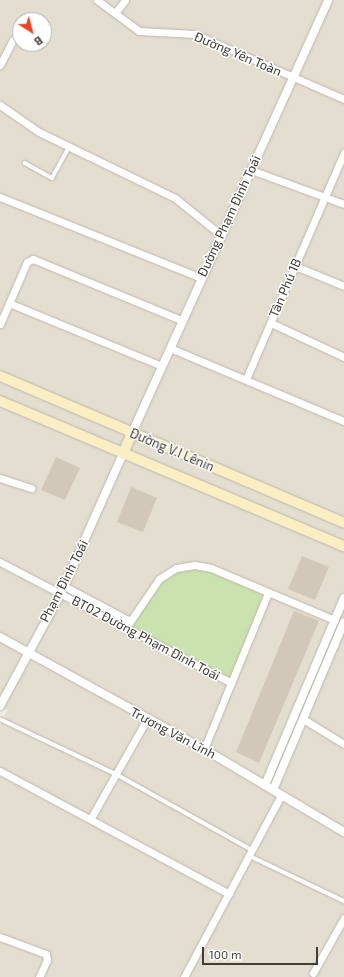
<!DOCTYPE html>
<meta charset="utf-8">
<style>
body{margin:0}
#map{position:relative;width:344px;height:977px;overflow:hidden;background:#f0ece3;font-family:"Exo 2",sans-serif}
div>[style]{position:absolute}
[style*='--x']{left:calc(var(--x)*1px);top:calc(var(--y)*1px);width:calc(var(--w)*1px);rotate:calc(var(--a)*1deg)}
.residential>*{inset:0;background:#e4ded1}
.green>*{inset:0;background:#c9e2ae}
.building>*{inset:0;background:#d1c8b9}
.roads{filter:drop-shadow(0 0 1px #beb7a9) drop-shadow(0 0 1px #beb7a9)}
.service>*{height:3.5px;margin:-1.75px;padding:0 1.75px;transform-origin:1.75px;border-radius:1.75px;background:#fff}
.minor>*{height:7px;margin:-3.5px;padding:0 3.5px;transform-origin:3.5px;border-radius:3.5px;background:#fff}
.tertiary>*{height:8px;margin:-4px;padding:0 4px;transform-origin:4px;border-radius:4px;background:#fff}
.secondary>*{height:10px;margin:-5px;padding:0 5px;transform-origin:5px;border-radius:5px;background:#faeec3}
span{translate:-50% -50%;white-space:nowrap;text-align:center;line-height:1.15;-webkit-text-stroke:3px #fff;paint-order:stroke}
.street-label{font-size:13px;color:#413c34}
.north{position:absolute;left:12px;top:12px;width:40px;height:40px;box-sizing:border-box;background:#fff;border:1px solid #b3b1ae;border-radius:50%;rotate:144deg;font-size:11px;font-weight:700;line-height:16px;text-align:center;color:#413c34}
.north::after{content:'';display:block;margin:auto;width:14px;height:18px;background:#ea431f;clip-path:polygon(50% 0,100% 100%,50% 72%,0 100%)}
.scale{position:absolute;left:202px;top:947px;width:116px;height:18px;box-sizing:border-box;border:2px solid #413c34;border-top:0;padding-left:5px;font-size:12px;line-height:14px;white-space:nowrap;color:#413c34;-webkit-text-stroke:3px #fff;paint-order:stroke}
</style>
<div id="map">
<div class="residential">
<i style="clip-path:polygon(evenodd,0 0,344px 0,344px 977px,0 977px,0 726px,7px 710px,0 706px,0 0,20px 20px,44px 20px,44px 44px,20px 44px,20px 20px)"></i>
</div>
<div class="green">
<i style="clip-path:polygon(195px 565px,268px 593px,231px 683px,125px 629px,164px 575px)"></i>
</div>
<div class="building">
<i style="clip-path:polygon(56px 457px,80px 468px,65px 500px,41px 490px)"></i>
<i style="clip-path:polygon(131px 487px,157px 498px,143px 532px,117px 522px)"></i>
<i style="clip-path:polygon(302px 556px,329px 567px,315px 600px,288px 589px)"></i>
<i style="clip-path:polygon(294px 611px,319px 621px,259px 763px,236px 752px)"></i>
</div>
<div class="roads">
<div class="service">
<i style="--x:25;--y:163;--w:31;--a:29"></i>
<i style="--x:52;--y:178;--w:35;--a:-61"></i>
<i style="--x:0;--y:719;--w:128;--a:25.4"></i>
<i style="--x:116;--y:774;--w:156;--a:29.2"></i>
<i style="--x:250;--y:856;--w:104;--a:25.6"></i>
</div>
<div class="minor">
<i style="--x:97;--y:0;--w:52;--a:36.4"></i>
<i style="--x:139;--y:31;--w:56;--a:3.1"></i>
<i style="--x:195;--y:34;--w:163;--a:23.6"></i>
<i style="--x:115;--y:13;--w:16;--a:-52"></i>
<i style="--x:0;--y:65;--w:28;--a:-63"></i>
<i style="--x:0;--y:105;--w:47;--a:34.7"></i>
<i style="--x:39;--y:132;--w:151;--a:25.9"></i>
<i style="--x:175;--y:198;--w:59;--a:38.8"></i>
<i style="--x:251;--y:170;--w:99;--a:20.1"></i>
<i style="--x:0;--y:197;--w:217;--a:21.9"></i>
<i style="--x:295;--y:266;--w:53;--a:22.2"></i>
<i style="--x:9;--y:303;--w:165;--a:22.4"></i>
<i style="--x:271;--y:323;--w:81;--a:25"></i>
<i style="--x:0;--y:324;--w:68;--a:-66.5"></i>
<i style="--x:27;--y:262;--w:7;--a:-27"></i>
<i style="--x:33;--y:259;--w:160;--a:22.4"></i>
<i style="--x:170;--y:348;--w:189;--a:22.8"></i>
<i style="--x:246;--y:379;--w:247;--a:-66.6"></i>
<i style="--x:0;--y:478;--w:33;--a:18"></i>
<i style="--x:0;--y:562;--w:261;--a:27.6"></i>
<i style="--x:64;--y:586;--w:75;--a:27.9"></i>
<i style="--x:125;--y:629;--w:60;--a:-55.8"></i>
<i style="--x:159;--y:579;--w:20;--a:-33"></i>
<i style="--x:176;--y:568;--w:19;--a:-9"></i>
<i style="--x:195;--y:565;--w:16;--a:11"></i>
<i style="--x:211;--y:568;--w:134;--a:22.8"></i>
<i style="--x:303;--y:719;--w:48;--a:31.4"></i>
<i style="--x:204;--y:749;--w:169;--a:-67.7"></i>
<i style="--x:0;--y:771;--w:260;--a:28.2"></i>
<i style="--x:91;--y:818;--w:114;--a:-60.5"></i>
<i style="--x:0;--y:937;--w:49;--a:20.3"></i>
<i style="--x:46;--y:954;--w:6;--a:81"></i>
<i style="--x:47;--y:960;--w:19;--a:115"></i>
<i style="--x:313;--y:973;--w:63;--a:-60.6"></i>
<i style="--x:184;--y:977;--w:206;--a:-61.9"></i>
</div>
<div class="tertiary">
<i style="--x:132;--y:433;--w:475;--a:-65.6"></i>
<i style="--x:0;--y:637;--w:233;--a:28.8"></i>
<i style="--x:204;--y:749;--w:163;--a:30.7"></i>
<i style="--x:0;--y:706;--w:128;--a:-61.6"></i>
<i style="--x:61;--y:593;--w:152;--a:-66"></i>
<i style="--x:265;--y:785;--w:203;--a:-67.1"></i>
<i style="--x:273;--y:790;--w:182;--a:-67.1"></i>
</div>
<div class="secondary">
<i style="--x:0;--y:376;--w:374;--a:23.1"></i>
<i style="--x:0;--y:401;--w:373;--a:22.9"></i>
<i style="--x:123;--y:454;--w:23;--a:-67"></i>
</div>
</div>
<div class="street-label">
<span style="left:238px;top:54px;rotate:23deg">Đường Yên Toàn</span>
<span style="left:229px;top:216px;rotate:-65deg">Đường Phạm Đình Toái</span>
<span style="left:285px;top:288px;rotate:-67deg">Tân Phú 1B</span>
<span style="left:172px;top:450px;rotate:23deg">Đường V.I Lênin</span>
<span style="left:64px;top:581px;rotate:-63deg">Phạm Đình Toái</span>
<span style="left:146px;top:638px;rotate:28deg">BT02 Đường Phạm Đình Toái</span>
<span style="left:173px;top:733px;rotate:28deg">Trương Văn Lĩnh</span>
</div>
<div class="north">B</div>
<div class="scale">100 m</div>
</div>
